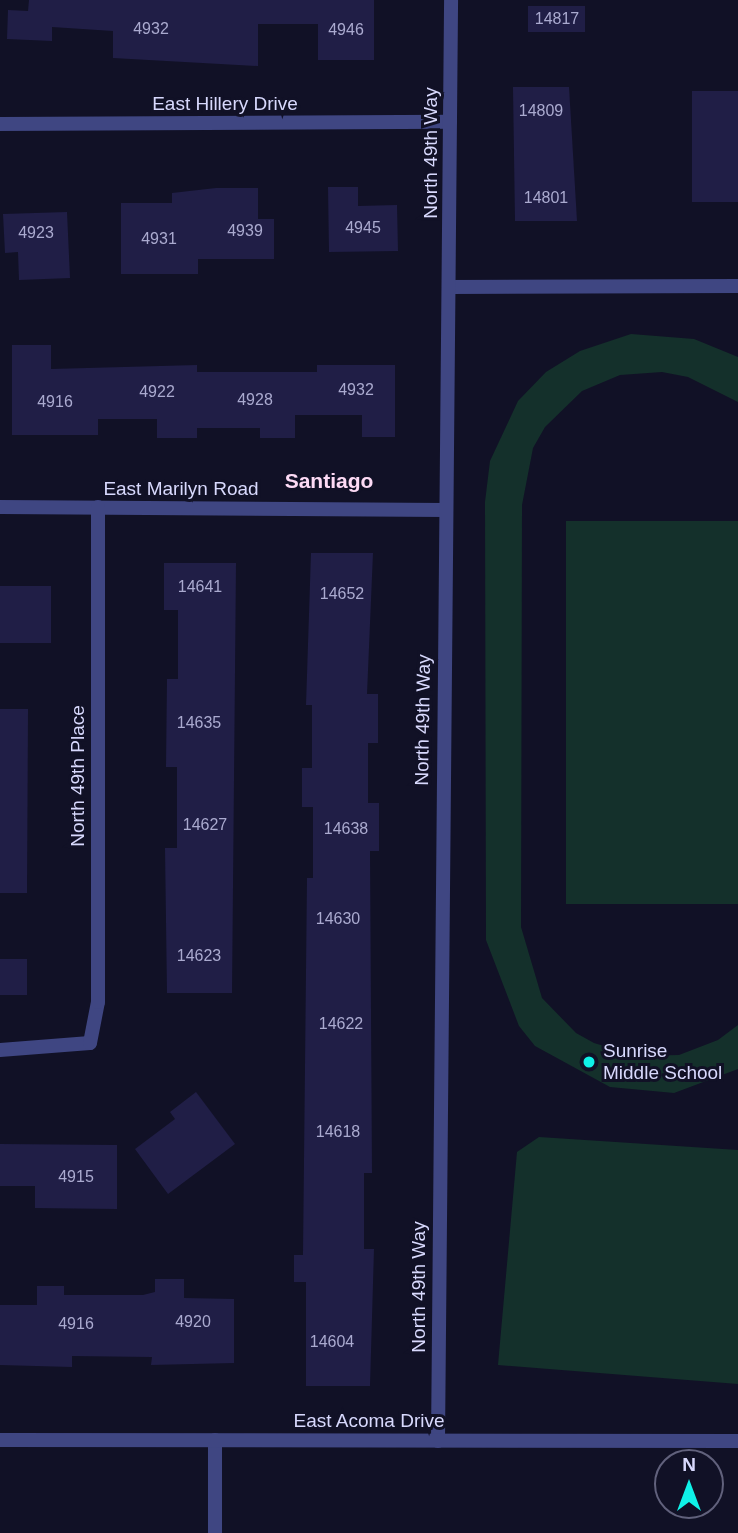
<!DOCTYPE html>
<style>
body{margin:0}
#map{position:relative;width:738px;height:1533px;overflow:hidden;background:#111126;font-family:Helvetica,sans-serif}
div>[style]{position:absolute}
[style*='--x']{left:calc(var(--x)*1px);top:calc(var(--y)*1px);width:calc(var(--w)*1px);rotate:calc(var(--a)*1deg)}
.green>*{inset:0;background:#14302b}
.building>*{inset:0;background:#201e46}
.minor>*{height:14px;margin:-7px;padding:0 7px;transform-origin:7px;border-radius:7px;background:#3f4682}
.tertiary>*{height:14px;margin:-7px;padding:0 7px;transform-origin:7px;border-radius:7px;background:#3f4682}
.dots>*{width:19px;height:19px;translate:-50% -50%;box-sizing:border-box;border:4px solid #111126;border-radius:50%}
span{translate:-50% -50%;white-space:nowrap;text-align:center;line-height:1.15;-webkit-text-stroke:6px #111126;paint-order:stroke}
.number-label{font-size:16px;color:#aaaacf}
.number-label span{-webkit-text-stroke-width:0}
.street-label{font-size:19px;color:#d8d9fd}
.poi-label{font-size:19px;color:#d8d9fd}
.left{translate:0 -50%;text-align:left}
.neighbourhood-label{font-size:21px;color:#fddaf5;font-weight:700}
.north{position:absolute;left:654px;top:1449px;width:70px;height:70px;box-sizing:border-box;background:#111126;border:2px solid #61617c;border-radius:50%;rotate:0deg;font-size:19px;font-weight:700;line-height:28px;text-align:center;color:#d8d9fd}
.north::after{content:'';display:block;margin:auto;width:24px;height:32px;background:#0ff2e8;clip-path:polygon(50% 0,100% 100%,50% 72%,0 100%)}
</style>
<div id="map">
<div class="green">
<i style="clip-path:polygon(631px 334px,694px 339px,738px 357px,738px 402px,688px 377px,662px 372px,620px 375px,582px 391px,545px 427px,533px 448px,522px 505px,521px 927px,542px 998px,576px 1033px,594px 1043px,637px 1056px,679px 1055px,718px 1040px,738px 1025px,738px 1069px,674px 1093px,610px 1087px,535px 1046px,519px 1026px,486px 940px,485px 502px,490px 461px,518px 401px,546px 372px,580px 351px)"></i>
<i style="clip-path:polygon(566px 521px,738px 521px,738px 904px,566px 904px)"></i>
<i style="clip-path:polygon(539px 1137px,738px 1150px,738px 1384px,498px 1365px,517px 1152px)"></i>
</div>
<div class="building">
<i style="clip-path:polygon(29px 0,374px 0,374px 60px,318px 60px,318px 24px,258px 24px,258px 66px,113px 58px,113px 31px,52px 27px,52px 41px,7px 39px,8px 10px,28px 11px)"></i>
<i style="clip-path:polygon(528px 6px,585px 6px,585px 32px,528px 32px)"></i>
<i style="clip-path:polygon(513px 87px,569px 87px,577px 221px,515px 221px)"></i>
<i style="clip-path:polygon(692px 91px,738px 91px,738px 202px,692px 202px)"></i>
<i style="clip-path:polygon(328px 187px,358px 187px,358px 206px,397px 205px,398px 251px,329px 252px)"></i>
<i style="clip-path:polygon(216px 188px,258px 188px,258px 219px,274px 219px,274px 259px,198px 259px,198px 274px,121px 274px,121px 203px,172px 203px,172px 193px)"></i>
<i style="clip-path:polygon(67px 212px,70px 278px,19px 280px,18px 252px,5px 253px,3px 214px)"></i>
<i style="clip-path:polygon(12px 345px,51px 345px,51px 369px,197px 365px,197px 372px,317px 372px,317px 365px,395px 365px,395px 437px,362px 437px,362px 415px,295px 415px,295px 438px,260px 438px,260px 428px,197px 428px,197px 438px,157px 438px,157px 419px,98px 419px,98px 435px,12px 435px)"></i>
<i style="clip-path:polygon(311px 553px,373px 553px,367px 694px,378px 694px,378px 743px,368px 743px,368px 803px,379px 803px,379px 851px,370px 851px,372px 1173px,364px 1173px,364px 1249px,374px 1249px,370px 1386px,306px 1386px,306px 1282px,294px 1282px,294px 1255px,303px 1255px,307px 878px,313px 878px,313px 807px,302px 807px,302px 768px,312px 768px,312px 705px,306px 705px)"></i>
<i style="clip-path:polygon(164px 563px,236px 563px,232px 993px,167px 993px,165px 848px,177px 848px,177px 767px,166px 767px,167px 679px,178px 679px,178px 610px,164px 610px)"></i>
<i style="clip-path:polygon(0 586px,51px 586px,51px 643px,0 643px)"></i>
<i style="clip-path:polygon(0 709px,28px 709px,27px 893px,0 893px)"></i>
<i style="clip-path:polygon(0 959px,27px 959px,27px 995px,0 995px)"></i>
<i style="clip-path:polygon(196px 1092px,235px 1144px,168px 1194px,135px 1149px,175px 1119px,170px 1112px)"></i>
<i style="clip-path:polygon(0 1144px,117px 1145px,117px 1209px,35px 1208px,35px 1186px,0 1186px)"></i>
<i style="clip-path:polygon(155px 1279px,184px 1279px,184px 1298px,234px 1299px,234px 1363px,151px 1365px,152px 1357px,72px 1356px,72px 1367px,0 1365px,0 1305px,37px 1305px,37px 1286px,64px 1286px,64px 1295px,143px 1295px,155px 1292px)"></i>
</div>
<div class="minor">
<i style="--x:0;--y:124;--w:450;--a:-0.3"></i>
<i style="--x:449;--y:287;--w:289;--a:-0.2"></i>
<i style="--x:0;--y:507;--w:445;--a:0.4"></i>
<i style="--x:0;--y:1050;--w:90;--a:-4.4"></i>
<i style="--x:90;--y:1043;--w:42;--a:-79"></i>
<i style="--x:98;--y:1002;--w:495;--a:-90"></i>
<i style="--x:215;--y:1440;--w:93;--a:90"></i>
<i style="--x:438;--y:1441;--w:1441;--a:-89.48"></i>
</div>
<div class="tertiary">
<i style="--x:0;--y:1440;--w:738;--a:0.08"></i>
</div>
<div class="dots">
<i style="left:589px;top:1062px;background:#0ff2e8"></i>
</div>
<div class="number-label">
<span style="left:557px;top:19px">14817</span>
<span style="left:151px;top:29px">4932</span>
<span style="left:346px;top:30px">4946</span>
<span style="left:541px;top:111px">14809</span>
<span style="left:546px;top:198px">14801</span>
<span style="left:363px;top:228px">4945</span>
<span style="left:245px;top:231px">4939</span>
<span style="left:36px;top:233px">4923</span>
<span style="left:159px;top:239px">4931</span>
<span style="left:356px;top:390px">4932</span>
<span style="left:157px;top:392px">4922</span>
<span style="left:255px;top:400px">4928</span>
<span style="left:55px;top:402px">4916</span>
<span style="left:200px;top:587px">14641</span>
<span style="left:342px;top:594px">14652</span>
<span style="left:199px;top:723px">14635</span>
<span style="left:205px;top:825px">14627</span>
<span style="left:346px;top:829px">14638</span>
<span style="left:338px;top:919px">14630</span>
<span style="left:199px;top:956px">14623</span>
<span style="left:341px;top:1024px">14622</span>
<span style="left:338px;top:1132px">14618</span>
<span style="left:76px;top:1177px">4915</span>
<span style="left:193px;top:1322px">4920</span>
<span style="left:76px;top:1324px">4916</span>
<span style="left:332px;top:1342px">14604</span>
</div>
<div class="street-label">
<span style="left:225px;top:104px">East Hillery Drive</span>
<span style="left:431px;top:153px;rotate:-90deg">North 49th Way</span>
<span style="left:181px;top:489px">East Marilyn Road</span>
<span style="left:423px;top:720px;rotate:-89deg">North 49th Way</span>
<span style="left:78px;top:776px;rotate:-90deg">North 49th Place</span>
<span style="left:419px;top:1287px;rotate:-90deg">North 49th Way</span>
<span style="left:369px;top:1421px">East Acoma Drive</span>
</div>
<div class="poi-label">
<span class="left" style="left:603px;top:1062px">Sunrise<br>Middle School</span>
</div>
<div class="neighbourhood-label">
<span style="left:329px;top:481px">Santiago</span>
</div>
<div class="north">N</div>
</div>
